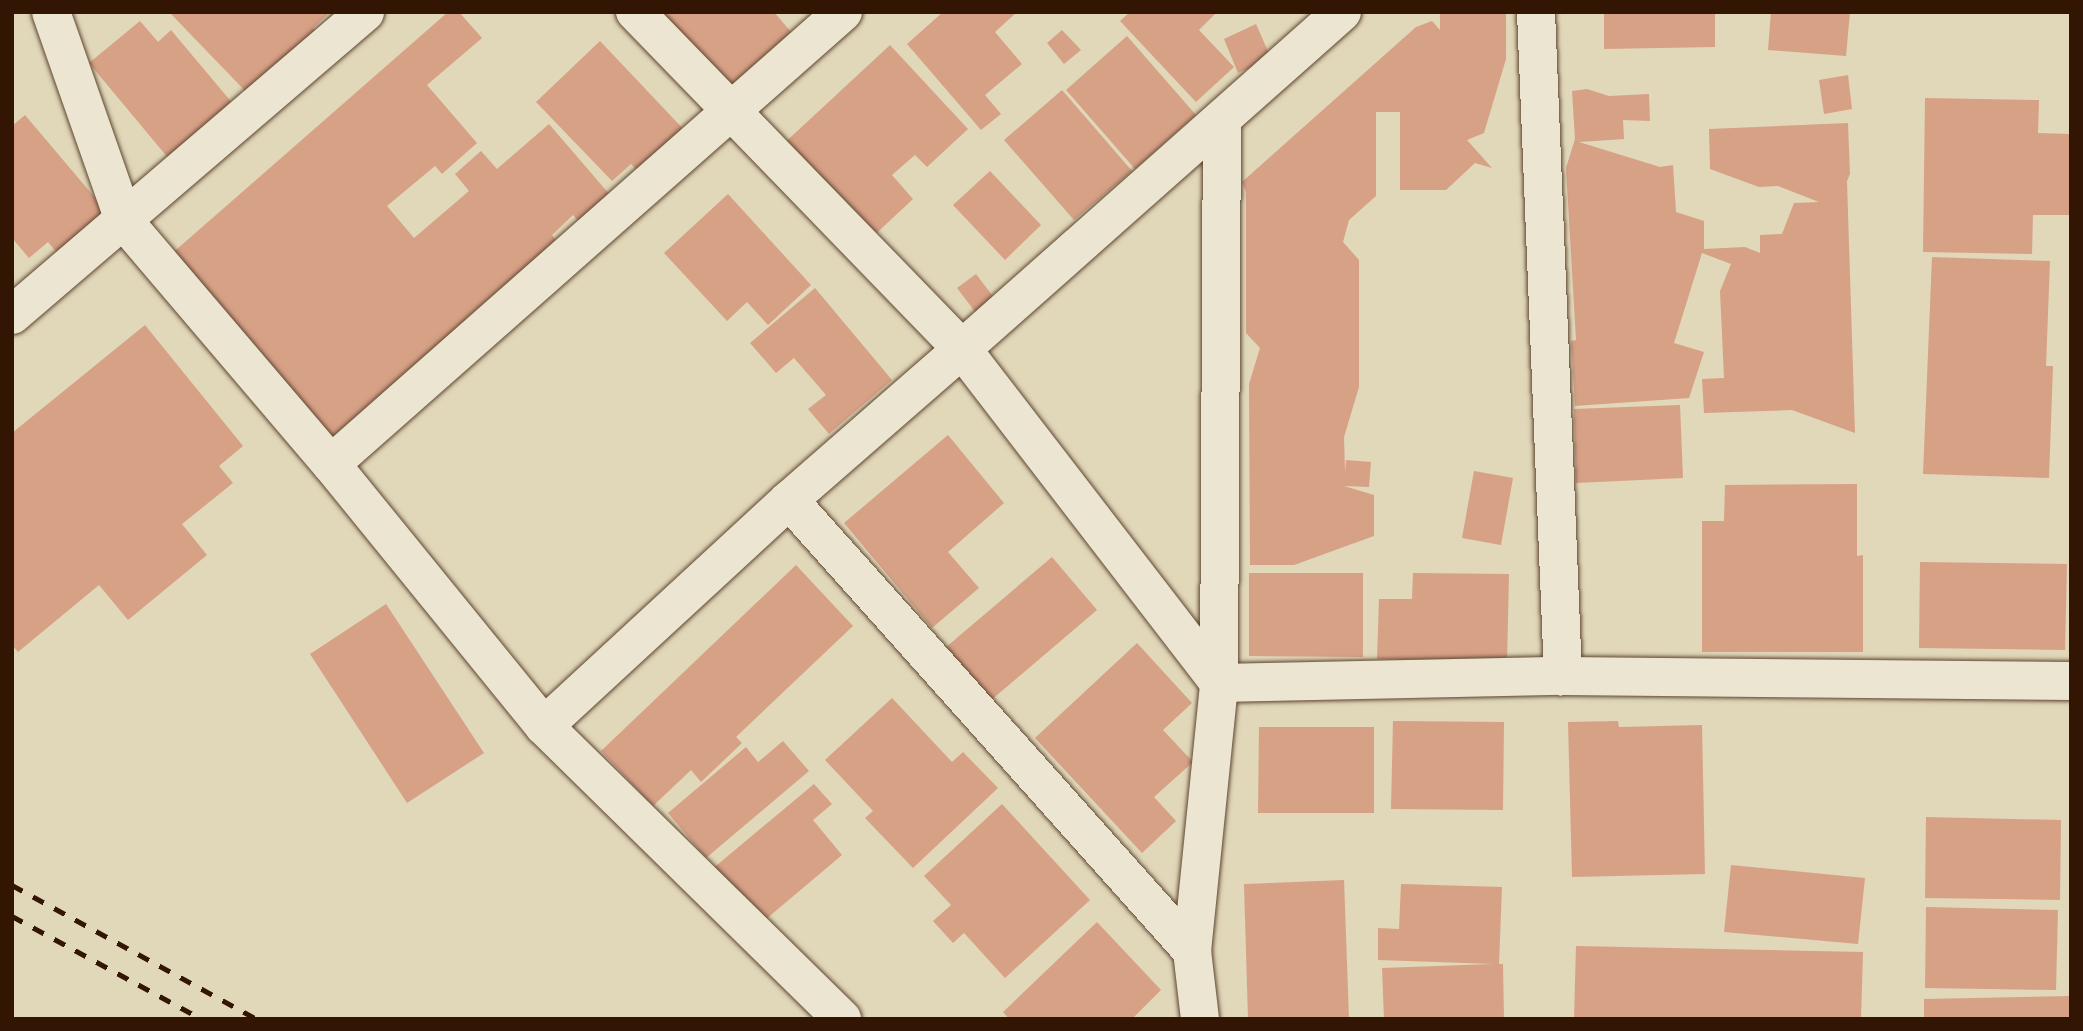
<!DOCTYPE html>
<style>
body{margin:0}
#map{position:relative;width:2083px;height:1031px;overflow:hidden;background:#e1d7b9;font-family:"IM FELL French Canon",serif}
div>[style]{position:absolute}
[style*='--x']{left:calc(var(--x)*1px);top:calc(var(--y)*1px);width:calc(var(--w)*1px);rotate:calc(var(--a)*1deg)}
.building>*{inset:0;background:#d7a186}
.roads{filter:drop-shadow(0 0 2px #5e4630) drop-shadow(0 0 2px #5e4630)}
.street>*{height:38px;margin:-19px;padding:0 19px;transform-origin:19px;border-radius:19px;background:#ece5d2}
.rail>*{height:5px;margin-top:-2.5px;transform-origin:0;background:repeating-linear-gradient(90deg,#331503 0 12px,transparent 0 24px)}
span{translate:-50% -50%;white-space:nowrap;text-align:center;line-height:1.15;-webkit-text-stroke:5px #ece5d2;paint-order:stroke}
.frame{position:absolute;inset:0;border:14px solid #331503;pointer-events:none}
</style>
<div id="map">
<div class="building">
<i style="clip-path:polygon(173px 12px,330px 12px,313px 28px,320px 35px,253px 99px,171px 14px)"></i>
<i style="clip-path:polygon(448px 12px,459px 12px,482px 38px,427px 85px,477px 143px,442px 174px,435px 166px,387px 206px,414px 238px,469px 191px,455px 174px,481px 151px,497px 169px,549px 124px,610px 195px,579px 222px,573px 215px,552px 235px,563px 249px,336px 447px,169px 256px)"></i>
<i style="clip-path:polygon(653px 12px,774px 12px,798px 40px,728px 99px)"></i>
<i style="clip-path:polygon(943px 12px,1017px 12px,995px 32px,1022px 64px,985px 95px,1001px 114px,981px 130px,907px 44px)"></i>
<i style="clip-path:polygon(1130px 12px,1217px 12px,1199px 30px,1234px 67px,1196px 102px,1120px 21px)"></i>
<i style="clip-path:polygon(1440px 12px,1506px 12px,1506px 59px,1484px 133px,1467px 140px,1492px 168px,1475px 163px,1446px 190px,1400px 190px,1400px 112px,1376px 112px,1376px 196px,1349px 220px,1343px 242px,1359px 260px,1359px 387px,1344px 437px,1345px 472px,1346px 460px,1371px 462px,1369px 487px,1344px 486px,1374px 495px,1374px 536px,1294px 565px,1250px 565px,1249px 384px,1260px 348px,1246px 333px,1246px 192px,1242px 182px,1416px 27px,1432px 21px,1440px 30px)"></i>
<i style="clip-path:polygon(1604px 12px,1715px 12px,1715px 47px,1604px 49px)"></i>
<i style="clip-path:polygon(1771px 12px,1850px 12px,1846px 56px,1768px 50px)"></i>
<i style="clip-path:polygon(140px 21px,158px 42px,171px 30px,234px 105px,169px 159px,89px 63px)"></i>
<i style="clip-path:polygon(1256px 24px,1271px 58px,1238px 73px,1224px 39px)"></i>
<i style="clip-path:polygon(1062px 30px,1081px 50px,1064px 64px,1047px 43px)"></i>
<i style="clip-path:polygon(1127px 36px,1196px 115px,1135px 169px,1066px 90px)"></i>
<i style="clip-path:polygon(600px 41px,688px 134px,644px 177px,631px 164px,612px 181px,536px 102px)"></i>
<i style="clip-path:polygon(890px 45px,968px 129px,927px 167px,915px 155px,892px 175px,913px 199px,866px 243px,779px 148px)"></i>
<i style="clip-path:polygon(1848px 75px,1852px 109px,1824px 114px,1819px 80px)"></i>
<i style="clip-path:polygon(1587px 89px,1609px 96px,1649px 94px,1650px 121px,1623px 120px,1624px 139px,1579px 142px,1660px 167px,1673px 165px,1676px 212px,1704px 221px,1704px 249px,1745px 247px,1760px 253px,1760px 235px,1782px 234px,1794px 203px,1819px 202px,1778px 186px,1759px 187px,1710px 169px,1709px 129px,1848px 123px,1850px 174px,1847px 181px,1855px 433px,1792px 410px,1704px 413px,1702px 379px,1724px 378px,1720px 291px,1731px 264px,1702px 253px,1674px 343px,1704px 352px,1689px 398px,1575px 406px,1571px 341px,1576px 340px,1566px 168px,1575px 139px,1572px 91px)"></i>
<i style="clip-path:polygon(1062px 90px,1132px 171px,1074px 220px,1004px 140px)"></i>
<i style="clip-path:polygon(1925px 98px,2039px 100px,2038px 133px,2071px 134px,2069px 215px,2033px 215px,2032px 254px,1923px 252px)"></i>
<i style="clip-path:polygon(25px 115px,113px 219px,64px 261px,48px 242px,29px 258px,12px 238px,12px 126px)"></i>
<i style="clip-path:polygon(990px 171px,1041px 225px,1005px 260px,953px 205px)"></i>
<i style="clip-path:polygon(728px 194px,811px 285px,768px 325px,747px 302px,727px 321px,664px 253px)"></i>
<i style="clip-path:polygon(1932px 257px,2050px 261px,2046px 366px,2053px 366px,2049px 478px,1923px 474px)"></i>
<i style="clip-path:polygon(976px 274px,995px 299px,976px 313px,957px 288px)"></i>
<i style="clip-path:polygon(815px 288px,892px 380px,829px 434px,808px 409px,826px 395px,794px 358px,776px 373px,750px 343px)"></i>
<i style="clip-path:polygon(145px 325px,243px 446px,219px 466px,233px 483px,182px 524px,207px 555px,128px 620px,99px 585px,18px 652px,12px 645px,12px 433px)"></i>
<i style="clip-path:polygon(1680px 405px,1683px 478px,1576px 483px,1574px 409px)"></i>
<i style="clip-path:polygon(948px 435px,1004px 503px,948px 552px,979px 588px,932px 628px,844px 523px)"></i>
<i style="clip-path:polygon(1474px 471px,1513px 478px,1501px 545px,1462px 538px)"></i>
<i style="clip-path:polygon(1857px 484px,1857px 556px,1863px 555px,1863px 652px,1702px 652px,1702px 521px,1724px 521px,1725px 485px)"></i>
<i style="clip-path:polygon(1052px 557px,1097px 610px,990px 701px,945px 648px)"></i>
<i style="clip-path:polygon(1920px 562px,2067px 564px,2065px 650px,1919px 648px)"></i>
<i style="clip-path:polygon(796px 565px,853px 626px,736px 737px,742px 743px,701px 782px,691px 770px,653px 806px,601px 751px)"></i>
<i style="clip-path:polygon(1249px 573px,1363px 573px,1363px 657px,1249px 656px)"></i>
<i style="clip-path:polygon(1413px 573px,1509px 574px,1507px 662px,1377px 659px,1379px 599px,1412px 599px)"></i>
<i style="clip-path:polygon(386px 604px,484px 753px,407px 803px,310px 654px)"></i>
<i style="clip-path:polygon(1137px 643px,1192px 703px,1163px 730px,1193px 762px,1154px 797px,1176px 821px,1142px 853px,1035px 738px)"></i>
<i style="clip-path:polygon(892px 698px,952px 762px,963px 752px,998px 788px,913px 868px,865px 818px,873px 811px,825px 760px)"></i>
<i style="clip-path:polygon(1393px 721px,1504px 722px,1503px 810px,1391px 809px)"></i>
<i style="clip-path:polygon(1618px 721px,1619px 727px,1702px 725px,1705px 874px,1572px 877px,1568px 722px)"></i>
<i style="clip-path:polygon(1259px 727px,1374px 727px,1374px 813px,1258px 813px)"></i>
<i style="clip-path:polygon(783px 741px,809px 771px,706px 858px,668px 813px,746px 747px,758px 762px)"></i>
<i style="clip-path:polygon(814px 784px,832px 804px,813px 820px,842px 855px,758px 926px,711px 870px)"></i>
<i style="clip-path:polygon(1002px 804px,1090px 900px,1005px 978px,964px 933px,953px 943px,933px 921px,951px 905px,924px 876px)"></i>
<i style="clip-path:polygon(1926px 817px,2061px 820px,2060px 900px,1925px 898px)"></i>
<i style="clip-path:polygon(1731px 865px,1865px 878px,1858px 944px,1724px 932px)"></i>
<i style="clip-path:polygon(1344px 880px,1349px 1019px,1248px 1019px,1244px 884px)"></i>
<i style="clip-path:polygon(1401px 884px,1502px 887px,1499px 964px,1503px 964px,1504px 1019px,1384px 1019px,1382px 968px,1493px 964px,1378px 960px,1378px 928px,1399px 929px)"></i>
<i style="clip-path:polygon(1926px 907px,2058px 910px,2056px 990px,1925px 988px)"></i>
<i style="clip-path:polygon(1097px 922px,1161px 990px,1132px 1019px,1009px 1019px,1003px 1012px)"></i>
<i style="clip-path:polygon(1576px 946px,1863px 952px,1861px 1019px,1574px 1019px)"></i>
<i style="clip-path:polygon(2071px 996px,2071px 1019px,1924px 1019px,1924px 999px)"></i>
</div>
<div class="roads">
<div class="street">
<i style="--x:51;--y:12;--w:221;--a:70.7"></i>
<i style="--x:124;--y:221;--w:319;--a:49.6"></i>
<i style="--x:331;--y:464;--w:338;--a:50.9"></i>
<i style="--x:544;--y:726;--w:333;--a:-42.7"></i>
<i style="--x:789;--y:500;--w:230;--a:-41.1"></i>
<i style="--x:962;--y:349;--w:470;--a:-134.1"></i>
<i style="--x:1342;--y:12;--w:508;--a:138.43"></i>
<i style="--x:962;--y:349;--w:421;--a:52.4"></i>
<i style="--x:1219;--y:683;--w:344;--a:-1.2"></i>
<i style="--x:1563;--y:676;--w:508;--a:0.56"></i>
<i style="--x:1536;--y:12;--w:665;--a:87.67"></i>
<i style="--x:12;--y:315;--w:465;--a:-40.6"></i>
<i style="--x:331;--y:464;--w:683;--a:-41.44"></i>
<i style="--x:789;--y:500;--w:605;--a:48.22"></i>
<i style="--x:544;--y:726;--w:418;--a:44.5"></i>
<i style="--x:1200;--y:1019;--w:68;--a:-96.7"></i>
<i style="--x:1192;--y:951;--w:269;--a:-84.2"></i>
<i style="--x:1219;--y:683;--w:564;--a:-89.7"></i>
</div>
</div>
<div class="rail">
<i style="--x:12;--y:885;--w:279;--a:28.7"></i>
<i style="--x:12;--y:916;--w:216;--a:28.5"></i>
</div>
<div class="frame"></div>
</div>
